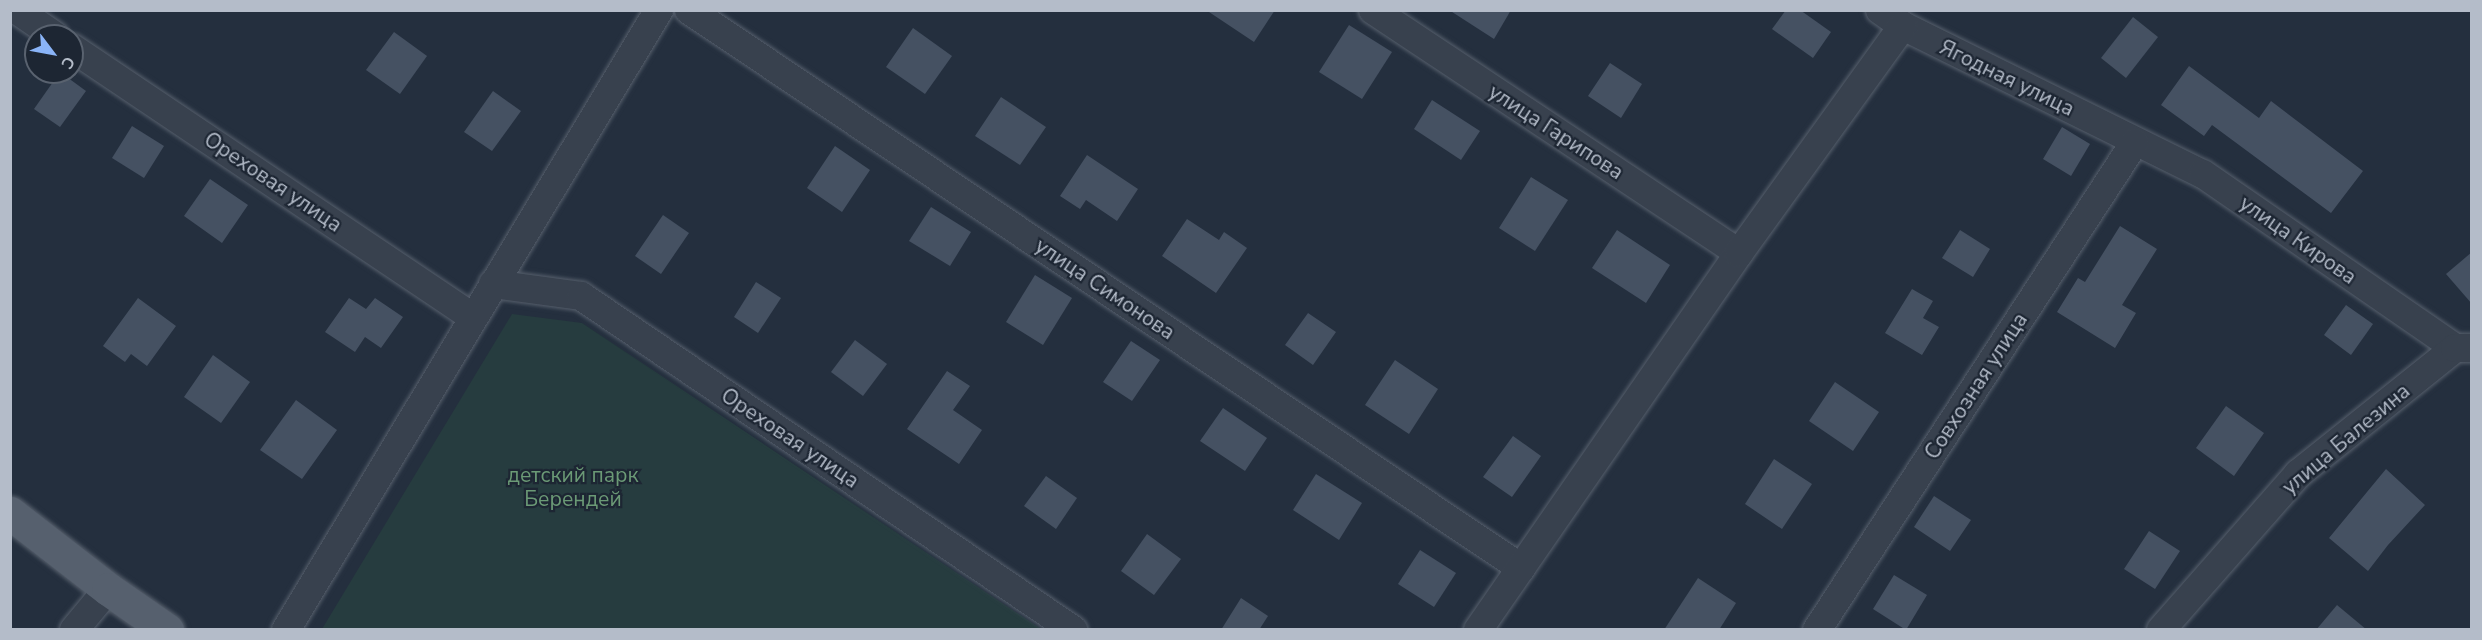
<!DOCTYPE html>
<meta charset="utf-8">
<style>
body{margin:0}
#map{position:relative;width:2482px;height:640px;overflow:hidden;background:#242f3e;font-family:"Nunito Sans",sans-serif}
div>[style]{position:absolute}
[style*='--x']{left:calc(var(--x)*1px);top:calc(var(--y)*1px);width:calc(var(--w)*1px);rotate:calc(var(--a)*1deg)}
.green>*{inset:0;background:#263c3f}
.building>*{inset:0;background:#455162}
.roads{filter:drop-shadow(0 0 2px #565f6c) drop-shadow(0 0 2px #565f6c)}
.minor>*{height:28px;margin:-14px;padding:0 14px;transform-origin:14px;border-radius:14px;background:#38414e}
.major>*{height:33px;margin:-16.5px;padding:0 16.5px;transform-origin:16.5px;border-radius:16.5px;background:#56606e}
span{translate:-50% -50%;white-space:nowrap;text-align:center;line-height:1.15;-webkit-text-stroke:4.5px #1d2633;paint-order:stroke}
.street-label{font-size:21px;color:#b4bcc9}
.park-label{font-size:21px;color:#6b9a76}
.frame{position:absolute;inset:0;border:12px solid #b4bcc9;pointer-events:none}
.north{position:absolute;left:24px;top:24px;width:60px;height:60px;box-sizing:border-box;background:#1d2633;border:2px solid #59626f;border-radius:50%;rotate:122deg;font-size:16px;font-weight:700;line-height:24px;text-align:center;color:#b4bcc9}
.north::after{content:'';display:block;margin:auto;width:21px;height:27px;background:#8ab4f8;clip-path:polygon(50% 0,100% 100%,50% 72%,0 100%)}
</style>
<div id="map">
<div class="green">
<i style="clip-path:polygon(512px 314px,582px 323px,1041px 629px,322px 629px)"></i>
</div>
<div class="building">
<i style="clip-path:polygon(1206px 10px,1275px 10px,1254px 42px)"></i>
<i style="clip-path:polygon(1449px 10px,1511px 10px,1494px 39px)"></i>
<i style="clip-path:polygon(1786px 10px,1800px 10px,1831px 32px,1813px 58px,1772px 29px)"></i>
<i style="clip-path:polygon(2133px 17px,2158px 37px,2126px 78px,2101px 58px)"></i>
<i style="clip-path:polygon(1349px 25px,1392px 52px,1362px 99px,1319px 72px)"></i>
<i style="clip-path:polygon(913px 28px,952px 56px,925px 94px,886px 67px)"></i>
<i style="clip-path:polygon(394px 32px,427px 56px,400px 94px,366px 70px)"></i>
<i style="clip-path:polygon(1610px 63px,1642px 84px,1621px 118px,1588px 96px)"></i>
<i style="clip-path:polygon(2189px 66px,2259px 118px,2271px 101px,2363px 171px,2331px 213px,2212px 125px,2204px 136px,2161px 105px)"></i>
<i style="clip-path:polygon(60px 72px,86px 91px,60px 127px,34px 109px)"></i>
<i style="clip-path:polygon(493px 91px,521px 111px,492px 151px,464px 132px)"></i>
<i style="clip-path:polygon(1001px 97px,1046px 127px,1020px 165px,975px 136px)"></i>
<i style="clip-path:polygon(1432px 100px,1480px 131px,1461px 160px,1414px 129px)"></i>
<i style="clip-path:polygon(132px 126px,164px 146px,144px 178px,112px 158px)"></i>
<i style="clip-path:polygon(2062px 127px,2090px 144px,2071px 176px,2043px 159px)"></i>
<i style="clip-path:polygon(835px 146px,870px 170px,842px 212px,807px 188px)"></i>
<i style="clip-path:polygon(1087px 155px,1138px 189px,1117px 221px,1086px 200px,1080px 209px,1060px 196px)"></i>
<i style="clip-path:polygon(1531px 177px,1568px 200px,1535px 251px,1499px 228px)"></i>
<i style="clip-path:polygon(210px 179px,248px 205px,222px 243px,184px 216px)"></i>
<i style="clip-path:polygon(931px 207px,971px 232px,950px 266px,909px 241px)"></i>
<i style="clip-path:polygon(663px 215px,689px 233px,661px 274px,635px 256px)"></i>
<i style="clip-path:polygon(1187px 219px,1219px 240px,1224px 232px,1247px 248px,1216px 293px,1162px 256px)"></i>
<i style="clip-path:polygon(2120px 226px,2157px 249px,2122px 305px,2136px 313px,2115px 348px,2057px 312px,2078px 278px,2085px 282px)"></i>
<i style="clip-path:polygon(1617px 230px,1670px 265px,1646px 303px,1592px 268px)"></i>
<i style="clip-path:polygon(1960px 230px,1990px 249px,1973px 277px,1942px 258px)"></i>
<i style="clip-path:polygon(2472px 252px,2472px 304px,2446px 274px)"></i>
<i style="clip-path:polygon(1035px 275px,1072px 298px,1043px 345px,1006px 322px)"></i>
<i style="clip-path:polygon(756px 282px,781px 298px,758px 333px,734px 317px)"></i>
<i style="clip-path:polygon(1912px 289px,1933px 301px,1923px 318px,1939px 327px,1922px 355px,1885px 333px)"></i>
<i style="clip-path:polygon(138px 298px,176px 326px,147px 366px,131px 354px,125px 362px,103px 346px)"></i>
<i style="clip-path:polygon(349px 298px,366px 309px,375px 298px,403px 317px,381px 348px,365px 337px,355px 352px,325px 332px)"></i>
<i style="clip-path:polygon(2346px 305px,2373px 324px,2351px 355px,2324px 335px)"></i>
<i style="clip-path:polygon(1308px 313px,1336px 332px,1313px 365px,1285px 345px)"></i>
<i style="clip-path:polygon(855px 340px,887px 364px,863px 396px,831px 372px)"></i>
<i style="clip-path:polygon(1131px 341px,1160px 360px,1132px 401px,1103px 382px)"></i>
<i style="clip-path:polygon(213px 355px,250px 382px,221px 423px,184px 397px)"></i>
<i style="clip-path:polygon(1395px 360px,1438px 389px,1409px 434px,1365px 405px)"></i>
<i style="clip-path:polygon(947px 371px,970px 386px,953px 410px,982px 430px,959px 464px,907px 429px)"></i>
<i style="clip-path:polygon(1835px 382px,1879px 412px,1853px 451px,1809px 421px)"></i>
<i style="clip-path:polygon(296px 400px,337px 430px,302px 479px,260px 450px)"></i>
<i style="clip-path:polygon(2226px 406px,2264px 433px,2234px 476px,2196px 448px)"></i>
<i style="clip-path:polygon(1223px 408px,1267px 438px,1245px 471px,1200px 441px)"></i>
<i style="clip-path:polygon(1513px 436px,1541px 456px,1512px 497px,1483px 477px)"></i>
<i style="clip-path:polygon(1774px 459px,1812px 484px,1782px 529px,1745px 504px)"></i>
<i style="clip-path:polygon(2386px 469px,2425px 505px,2388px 545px,2368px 571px,2329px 538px)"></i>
<i style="clip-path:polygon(1316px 474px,1362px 503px,1339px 540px,1293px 510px)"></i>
<i style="clip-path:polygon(1046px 476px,1077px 498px,1056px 529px,1024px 506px)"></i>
<i style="clip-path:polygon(1934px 496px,1971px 520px,1950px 551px,1914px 527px)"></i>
<i style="clip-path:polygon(2149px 531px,2180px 551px,2155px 589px,2124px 569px)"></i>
<i style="clip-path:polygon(1147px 534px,1181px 559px,1154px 595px,1121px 571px)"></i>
<i style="clip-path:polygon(1420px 550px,1456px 573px,1434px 607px,1398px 584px)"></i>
<i style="clip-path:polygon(1894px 575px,1927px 595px,1906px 630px,1873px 609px)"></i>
<i style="clip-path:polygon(1698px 578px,1736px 603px,1719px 630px,1664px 630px)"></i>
<i style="clip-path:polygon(1241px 598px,1268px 616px,1259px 630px,1221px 630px)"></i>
<i style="clip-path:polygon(2337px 605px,2367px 630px,2316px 630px)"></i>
</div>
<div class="roads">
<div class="minor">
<i style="--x:17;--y:10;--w:46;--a:34.4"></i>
<i style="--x:689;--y:10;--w:1002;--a:33.85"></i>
<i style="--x:1373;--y:10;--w:439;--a:33.6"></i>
<i style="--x:1880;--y:10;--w:28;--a:35"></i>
<i style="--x:1903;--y:26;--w:335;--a:26.3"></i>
<i style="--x:2203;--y:174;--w:306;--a:34.6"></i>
<i style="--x:72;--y:48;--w:483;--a:33.9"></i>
<i style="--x:493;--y:284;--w:89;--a:7.8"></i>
<i style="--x:581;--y:296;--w:595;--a:34.17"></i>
<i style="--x:74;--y:630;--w:53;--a:-50.3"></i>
<i style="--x:286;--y:630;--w:724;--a:-58.97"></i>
<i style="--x:1478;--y:630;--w:459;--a:-55.3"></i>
<i style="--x:1739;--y:253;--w:280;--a:-54.2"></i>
<i style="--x:1817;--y:630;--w:582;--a:-56.91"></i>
<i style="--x:2161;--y:630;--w:208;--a:-48.7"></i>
<i style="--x:2298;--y:474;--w:201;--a:-38.7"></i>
<i style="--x:2455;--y:348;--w:17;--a:0"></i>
</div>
<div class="major">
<i style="--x:10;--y:513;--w:124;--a:37.8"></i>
<i style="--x:108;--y:589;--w:72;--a:34.8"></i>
</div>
</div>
<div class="street-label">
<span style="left:2007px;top:78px;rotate:26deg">Ягодная улица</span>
<span style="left:1556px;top:132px;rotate:33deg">улица Гарипова</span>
<span style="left:273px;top:182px;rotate:34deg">Ореховая улица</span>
<span style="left:2298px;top:240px;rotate:35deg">улица Кирова</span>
<span style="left:1105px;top:289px;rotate:34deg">улица Симонова</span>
<span style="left:1976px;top:386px;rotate:-57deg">Совхозная улица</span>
<span style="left:790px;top:438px;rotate:34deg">Ореховая улица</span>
<span style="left:2346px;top:439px;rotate:-40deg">улица Балезина</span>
</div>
<div class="park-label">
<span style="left:573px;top:487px">детский парк<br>Берендей</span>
</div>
<div class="frame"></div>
<div class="north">С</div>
</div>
